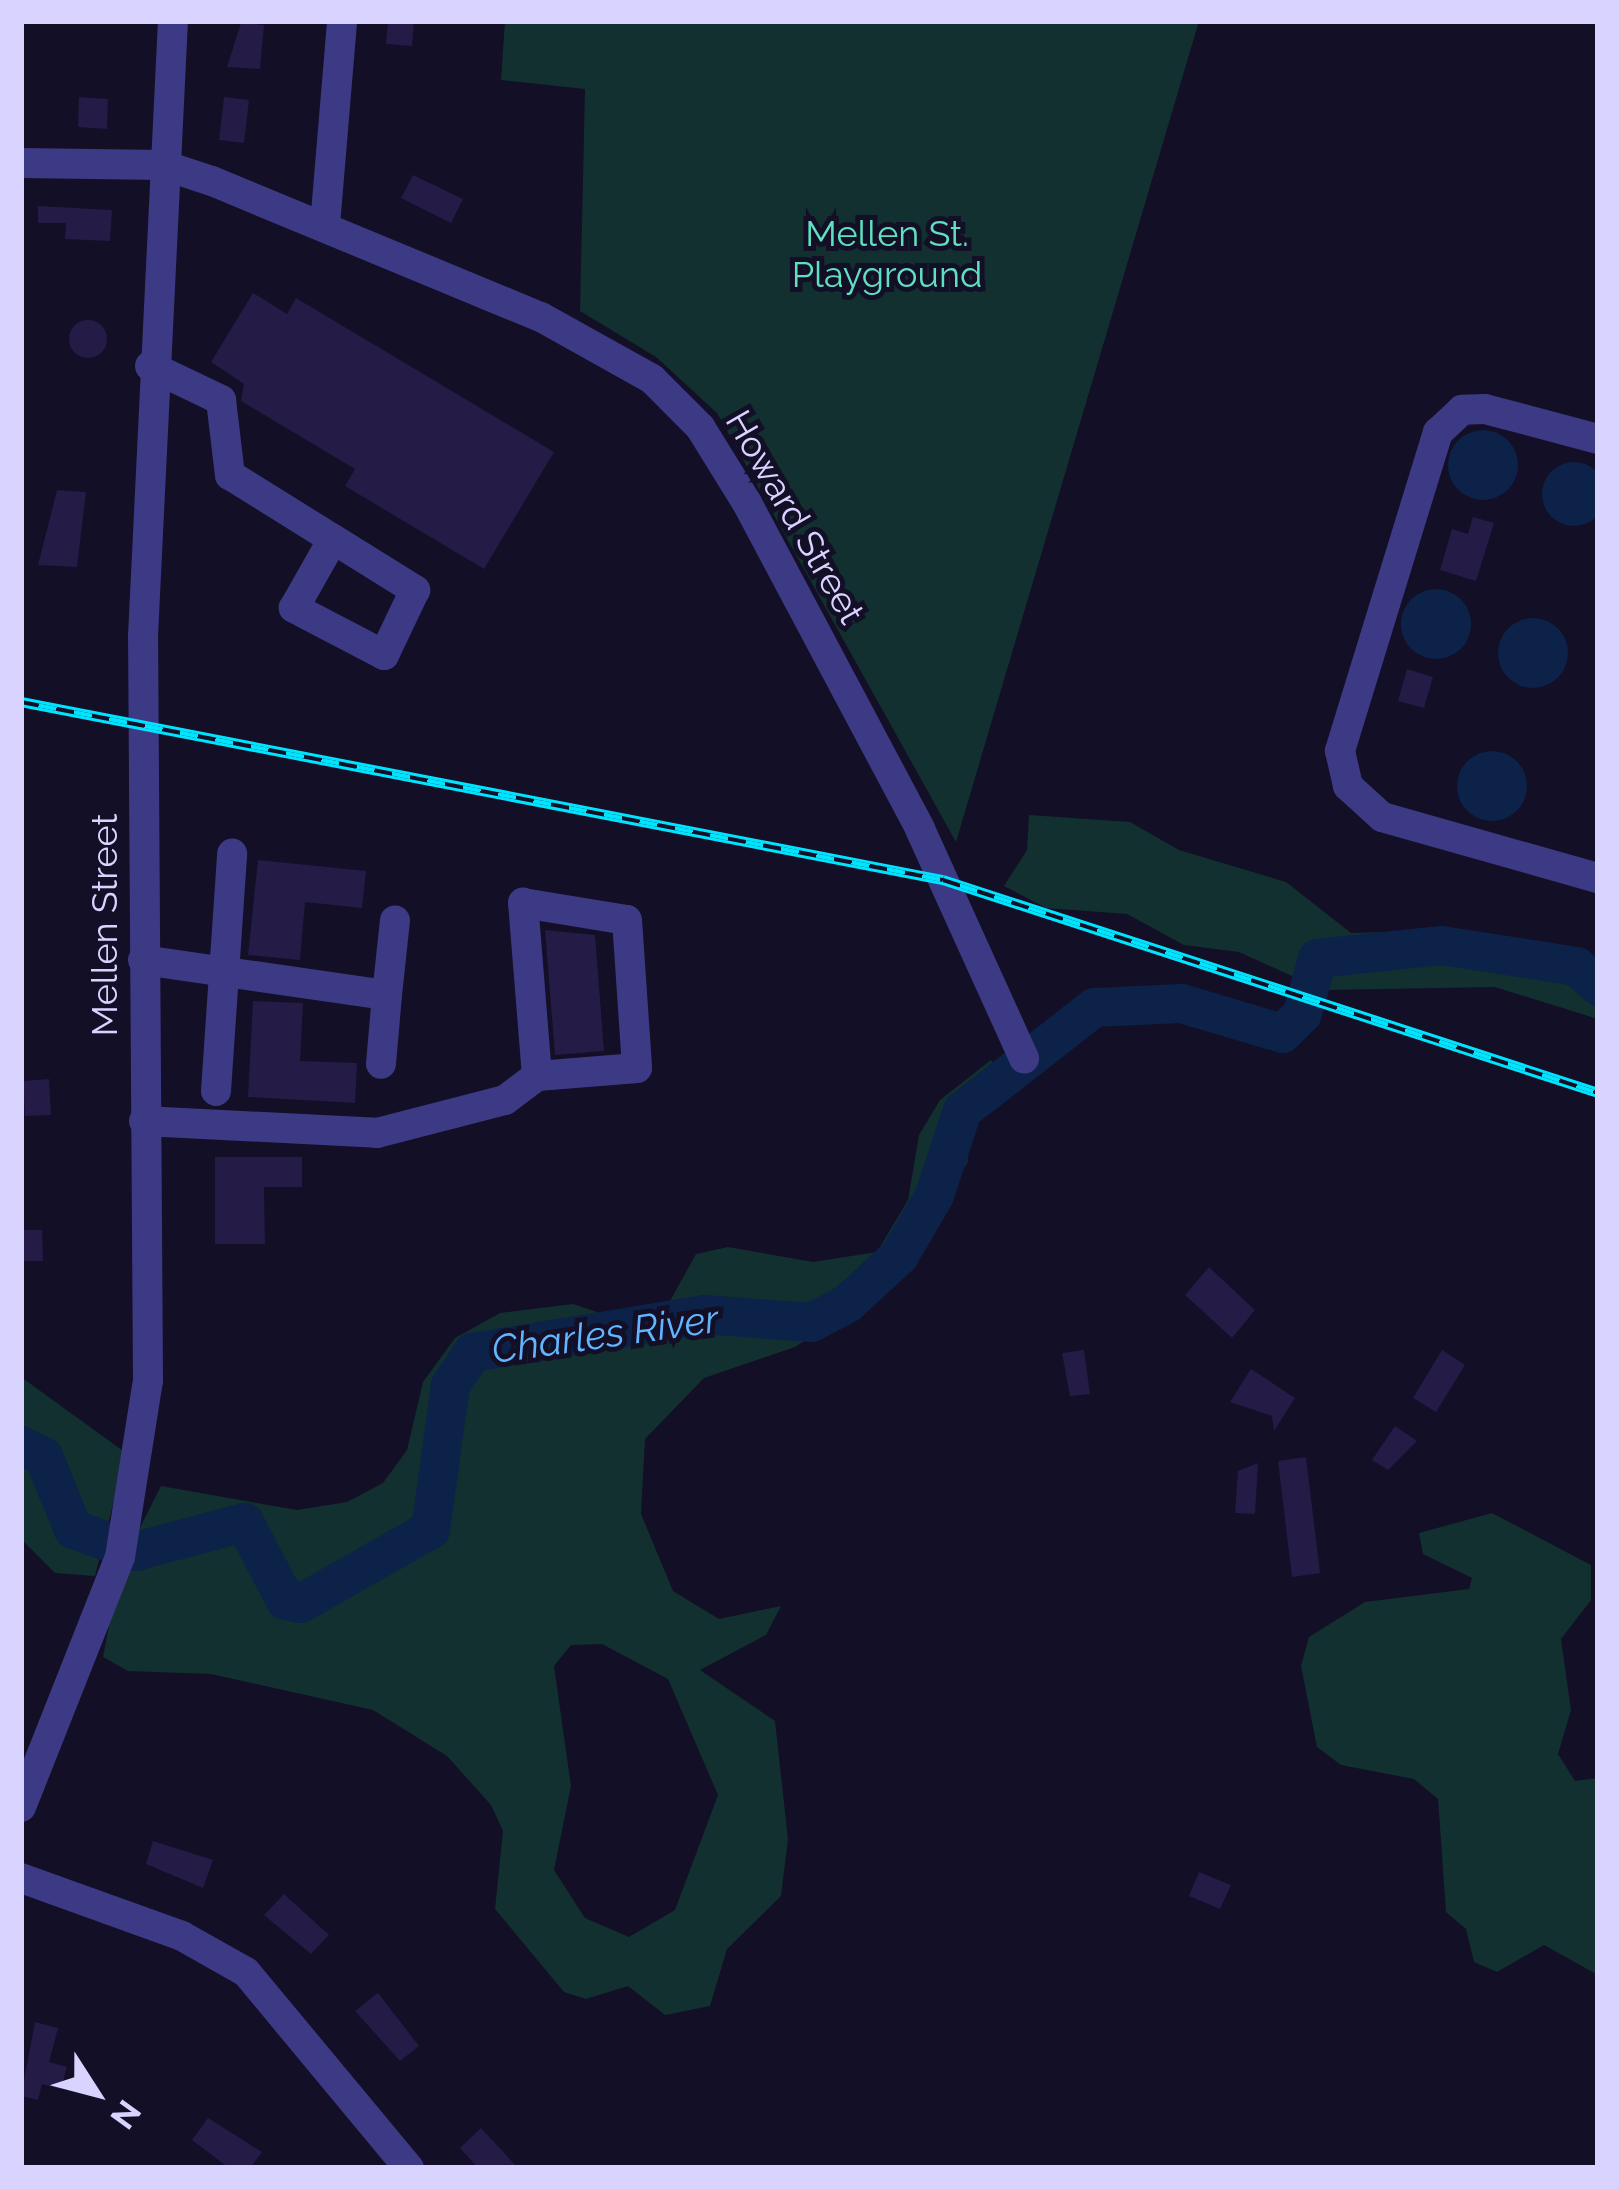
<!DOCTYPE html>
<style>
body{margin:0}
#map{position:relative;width:1619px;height:2189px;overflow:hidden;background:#130f26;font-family:Raleway,sans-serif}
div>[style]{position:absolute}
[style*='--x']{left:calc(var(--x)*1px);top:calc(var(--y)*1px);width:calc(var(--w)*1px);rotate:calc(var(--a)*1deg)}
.green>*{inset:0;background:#12302f}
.water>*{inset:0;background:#0c2248}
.round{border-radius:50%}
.river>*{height:39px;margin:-19.5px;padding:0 19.5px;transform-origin:19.5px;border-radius:19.5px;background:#0c2248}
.building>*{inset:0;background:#241b47}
.minor>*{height:30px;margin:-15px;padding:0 15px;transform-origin:15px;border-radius:15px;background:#3d3a85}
.rail>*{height:10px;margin-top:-5px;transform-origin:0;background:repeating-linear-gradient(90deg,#130f26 0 18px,#00e5ff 0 36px);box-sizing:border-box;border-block:3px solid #00e5ff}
span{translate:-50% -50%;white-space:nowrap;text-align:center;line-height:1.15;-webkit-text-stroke:10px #130f26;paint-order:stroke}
.park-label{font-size:36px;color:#5fe0c0}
.street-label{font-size:36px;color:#d9d4ff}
.water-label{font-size:39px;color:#62b6ff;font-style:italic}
.frame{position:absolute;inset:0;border:24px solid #d9d4ff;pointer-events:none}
.north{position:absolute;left:36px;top:2033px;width:120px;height:120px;-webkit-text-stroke:9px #130f26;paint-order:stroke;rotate:126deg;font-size:33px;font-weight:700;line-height:48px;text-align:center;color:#d9d4ff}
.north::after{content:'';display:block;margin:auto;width:42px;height:54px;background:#d9d4ff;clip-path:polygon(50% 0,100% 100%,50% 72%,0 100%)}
</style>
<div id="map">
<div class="green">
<i style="clip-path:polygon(505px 21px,1199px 21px,956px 842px,717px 413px,656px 357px,580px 311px,585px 89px,501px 80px)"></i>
<i style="clip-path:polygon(1029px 815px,1130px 822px,1179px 850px,1286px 882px,1351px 933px,1446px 930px,1598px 982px,1598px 1019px,1495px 987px,1323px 990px,1239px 952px,1184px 945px,1127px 914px,1046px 908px,1004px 886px,1027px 850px)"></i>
<i style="clip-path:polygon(evenodd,991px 1060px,1003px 1078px,964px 1133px,968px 1162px,890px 1285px,795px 1347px,704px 1378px,645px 1439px,641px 1514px,673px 1591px,719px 1619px,781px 1606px,766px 1635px,700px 1670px,775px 1721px,788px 1839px,781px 1896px,727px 1949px,710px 2006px,665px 2015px,628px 1986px,586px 1999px,564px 1992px,495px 1909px,503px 1831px,491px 1805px,447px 1756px,373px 1710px,211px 1674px,128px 1671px,103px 1657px,120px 1567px,161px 1486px,297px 1510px,347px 1502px,383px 1483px,407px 1450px,423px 1382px,455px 1338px,500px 1313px,573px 1304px,612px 1317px,648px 1312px,670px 1301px,696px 1254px,728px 1247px,813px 1262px,877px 1252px,908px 1200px,919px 1135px,940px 1100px,991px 1060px,602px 1644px,668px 1679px,718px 1795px,675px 1910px,629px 1937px,585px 1918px,554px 1870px,571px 1786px,554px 1666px,571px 1645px,602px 1644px)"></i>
<i style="clip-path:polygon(21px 1377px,126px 1453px,95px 1576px,55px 1573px,22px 1540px)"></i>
<i style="clip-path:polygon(1492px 1513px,1591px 1565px,1591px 1600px,1561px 1639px,1571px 1710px,1558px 1754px,1575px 1781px,1598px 1778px,1598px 1975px,1544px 1945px,1497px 1972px,1474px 1962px,1466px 1929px,1446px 1912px,1438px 1799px,1414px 1779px,1341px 1765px,1317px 1747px,1301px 1666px,1309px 1637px,1365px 1602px,1469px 1589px,1472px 1578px,1423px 1554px,1419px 1533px)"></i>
</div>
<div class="water">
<i class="round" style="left:1448px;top:430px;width:70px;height:70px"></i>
<i class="round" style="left:1542px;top:462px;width:64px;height:64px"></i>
<i class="round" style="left:1401px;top:589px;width:70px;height:70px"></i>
<i class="round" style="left:1498px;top:618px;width:70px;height:70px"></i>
<i class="round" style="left:1457px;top:751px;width:70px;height:70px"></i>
</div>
<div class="river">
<i style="--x:21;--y:1445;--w:25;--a:27"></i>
<i style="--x:43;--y:1456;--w:79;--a:67.7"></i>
<i style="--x:73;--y:1529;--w:66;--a:19.5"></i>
<i style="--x:135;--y:1551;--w:113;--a:-14.9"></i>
<i style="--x:244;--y:1522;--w:88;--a:62.3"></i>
<i style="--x:285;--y:1600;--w:15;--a:11"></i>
<i style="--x:300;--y:1603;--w:150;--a:-29.6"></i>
<i style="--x:430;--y:1529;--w:145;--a:-82.1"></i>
<i style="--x:450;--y:1385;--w:40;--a:-56"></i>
<i style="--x:472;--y:1352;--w:235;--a:-9.3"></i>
<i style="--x:704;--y:1314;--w:107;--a:4.3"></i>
<i style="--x:811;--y:1322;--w:41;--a:-27.8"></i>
<i style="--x:847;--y:1303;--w:71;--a:-42.7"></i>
<i style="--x:899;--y:1255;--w:69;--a:-59.7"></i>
<i style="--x:934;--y:1195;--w:89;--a:-71.8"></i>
<i style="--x:962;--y:1110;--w:167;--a:-38"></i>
<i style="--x:1094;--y:1007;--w:87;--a:-2.6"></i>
<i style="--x:1181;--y:1003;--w:105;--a:16.5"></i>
<i style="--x:1282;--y:1033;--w:28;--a:-45"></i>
<i style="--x:1302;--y:1013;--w:57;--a:-74.7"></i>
<i style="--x:1317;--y:958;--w:125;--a:-6"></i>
<i style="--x:1441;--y:945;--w:137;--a:8.8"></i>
<i style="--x:1576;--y:966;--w:30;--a:42"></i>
</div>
<div class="building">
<i style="clip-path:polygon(388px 21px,414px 21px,412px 46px,386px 44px)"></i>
<i style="clip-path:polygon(241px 23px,264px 25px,260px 69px,227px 67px)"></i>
<i style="clip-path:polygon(79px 97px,108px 99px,107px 129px,78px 127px)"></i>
<i style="clip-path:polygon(224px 97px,249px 100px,244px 143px,219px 140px)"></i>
<i style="clip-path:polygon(413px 175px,463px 199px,451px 223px,401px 198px)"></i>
<i style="clip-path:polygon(38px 206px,112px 210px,110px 241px,65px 239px,66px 223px,38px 223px)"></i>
<i style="clip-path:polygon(253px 293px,287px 314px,296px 298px,554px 452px,484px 569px,345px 486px,355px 469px,241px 401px,244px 384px,211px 362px)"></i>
<i class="round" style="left:69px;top:320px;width:38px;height:38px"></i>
<i style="clip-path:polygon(57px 490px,86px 492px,77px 567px,38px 565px)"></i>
<i style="clip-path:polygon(1473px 517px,1494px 523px,1476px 581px,1440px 570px,1452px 529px,1468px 534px)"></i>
<i style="clip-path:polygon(1407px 669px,1433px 677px,1424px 708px,1398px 701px)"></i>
<i style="clip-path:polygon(258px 860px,366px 871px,362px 908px,305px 902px,300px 960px,248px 955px)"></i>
<i style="clip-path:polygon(545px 930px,595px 935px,604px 1051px,555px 1055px)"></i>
<i style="clip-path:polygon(253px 1001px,303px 1003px,300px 1061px,357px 1063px,355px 1103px,248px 1097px)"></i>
<i style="clip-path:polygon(49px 1079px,51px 1115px,25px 1116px,23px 1081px)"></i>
<i style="clip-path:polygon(215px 1157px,302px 1157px,302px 1187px,264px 1187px,265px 1244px,215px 1244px)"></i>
<i style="clip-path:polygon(21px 1230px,42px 1230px,43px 1261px,21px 1261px)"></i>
<i style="clip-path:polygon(1209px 1267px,1255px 1310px,1232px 1338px,1185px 1295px)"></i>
<i style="clip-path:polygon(1084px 1350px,1090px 1394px,1070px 1396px,1062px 1353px)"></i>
<i style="clip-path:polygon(1442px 1350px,1465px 1365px,1436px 1412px,1413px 1398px)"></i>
<i style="clip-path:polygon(1251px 1369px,1295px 1398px,1274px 1431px,1272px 1416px,1230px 1402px)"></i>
<i style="clip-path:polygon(1395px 1426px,1417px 1441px,1388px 1470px,1372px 1460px)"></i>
<i style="clip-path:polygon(1306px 1457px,1320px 1573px,1292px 1577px,1278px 1461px)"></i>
<i style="clip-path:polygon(1258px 1463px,1255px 1514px,1235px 1513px,1238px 1471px)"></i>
<i style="clip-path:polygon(153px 1841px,213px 1860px,203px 1888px,146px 1864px)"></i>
<i style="clip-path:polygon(1199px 1872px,1231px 1885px,1220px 1909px,1189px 1896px)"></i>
<i style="clip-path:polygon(284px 1894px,329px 1935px,311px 1954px,264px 1915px)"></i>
<i style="clip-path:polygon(378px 1993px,419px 2046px,400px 2061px,355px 2011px)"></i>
<i style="clip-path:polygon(35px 2022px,58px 2028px,49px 2062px,67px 2067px,61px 2089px,42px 2084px,38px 2100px,21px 2096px)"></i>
<i style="clip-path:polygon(208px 2118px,262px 2152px,250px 2168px,229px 2168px,192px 2140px)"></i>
<i style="clip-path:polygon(481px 2128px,518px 2168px,478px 2168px,460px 2148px)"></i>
</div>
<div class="minor">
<i style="--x:21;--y:163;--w:142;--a:0.8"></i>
<i style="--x:163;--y:165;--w:52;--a:18.1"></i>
<i style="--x:212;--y:181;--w:356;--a:22.5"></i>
<i style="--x:541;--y:317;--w:127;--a:29.2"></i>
<i style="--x:652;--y:379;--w:68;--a:45"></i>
<i style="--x:700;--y:427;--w:89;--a:58.3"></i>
<i style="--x:747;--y:503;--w:369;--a:62"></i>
<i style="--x:920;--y:829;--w:252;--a:65.6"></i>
<i style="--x:325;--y:225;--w:205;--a:-85.2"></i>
<i style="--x:150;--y:366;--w:79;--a:25.6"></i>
<i style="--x:221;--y:400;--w:76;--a:83.2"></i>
<i style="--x:230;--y:475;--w:121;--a:31.9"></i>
<i style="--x:333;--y:539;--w:97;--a:31.9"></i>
<i style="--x:415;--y:590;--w:72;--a:115.5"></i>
<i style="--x:384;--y:655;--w:102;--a:-152.4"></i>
<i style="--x:294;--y:608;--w:79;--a:-60.5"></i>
<i style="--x:1598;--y:439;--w:117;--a:-165.1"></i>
<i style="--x:1485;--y:409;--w:23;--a:178"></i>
<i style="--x:1462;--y:410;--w:33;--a:137"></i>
<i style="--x:1438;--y:432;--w:334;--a:107.1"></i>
<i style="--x:1340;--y:751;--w:36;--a:77"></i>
<i style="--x:1348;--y:786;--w:46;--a:42.4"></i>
<i style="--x:1382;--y:817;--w:224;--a:15.8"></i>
<i style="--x:143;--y:960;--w:246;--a:8.2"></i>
<i style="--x:387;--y:995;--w:69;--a:95"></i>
<i style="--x:387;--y:995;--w:75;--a:-83.9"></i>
<i style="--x:216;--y:1091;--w:238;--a:-86.1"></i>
<i style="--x:144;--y:1121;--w:233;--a:2.9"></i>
<i style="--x:377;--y:1133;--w:132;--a:-14.5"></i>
<i style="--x:505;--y:1100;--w:40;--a:-37"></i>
<i style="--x:537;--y:1076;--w:174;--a:-94.6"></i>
<i style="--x:523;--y:903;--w:105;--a:9.3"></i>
<i style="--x:627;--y:920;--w:148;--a:86.1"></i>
<i style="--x:637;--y:1068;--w:100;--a:175.4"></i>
<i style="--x:21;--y:1807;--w:269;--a:-68.4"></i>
<i style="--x:120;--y:1557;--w:178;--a:-81"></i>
<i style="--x:148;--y:1381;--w:745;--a:-90.38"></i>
<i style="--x:143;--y:636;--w:616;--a:-87.21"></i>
<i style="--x:21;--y:1878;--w:171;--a:19.8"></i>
<i style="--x:182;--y:1936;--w:73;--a:29.4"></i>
<i style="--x:246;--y:1972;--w:255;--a:50.3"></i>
</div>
<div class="rail">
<i style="--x:21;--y:702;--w:939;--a:10.93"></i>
<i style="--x:943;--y:880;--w:689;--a:18.01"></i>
</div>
<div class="park-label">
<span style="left:887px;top:254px">Mellen St.<br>Playground</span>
</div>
<div class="street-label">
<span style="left:795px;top:517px;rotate:60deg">Howard Street</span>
<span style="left:105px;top:925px;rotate:-90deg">Mellen Street</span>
</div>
<div class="water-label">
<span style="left:605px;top:1334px;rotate:-8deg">Charles River</span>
</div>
<div class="frame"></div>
<div class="north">N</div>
</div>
